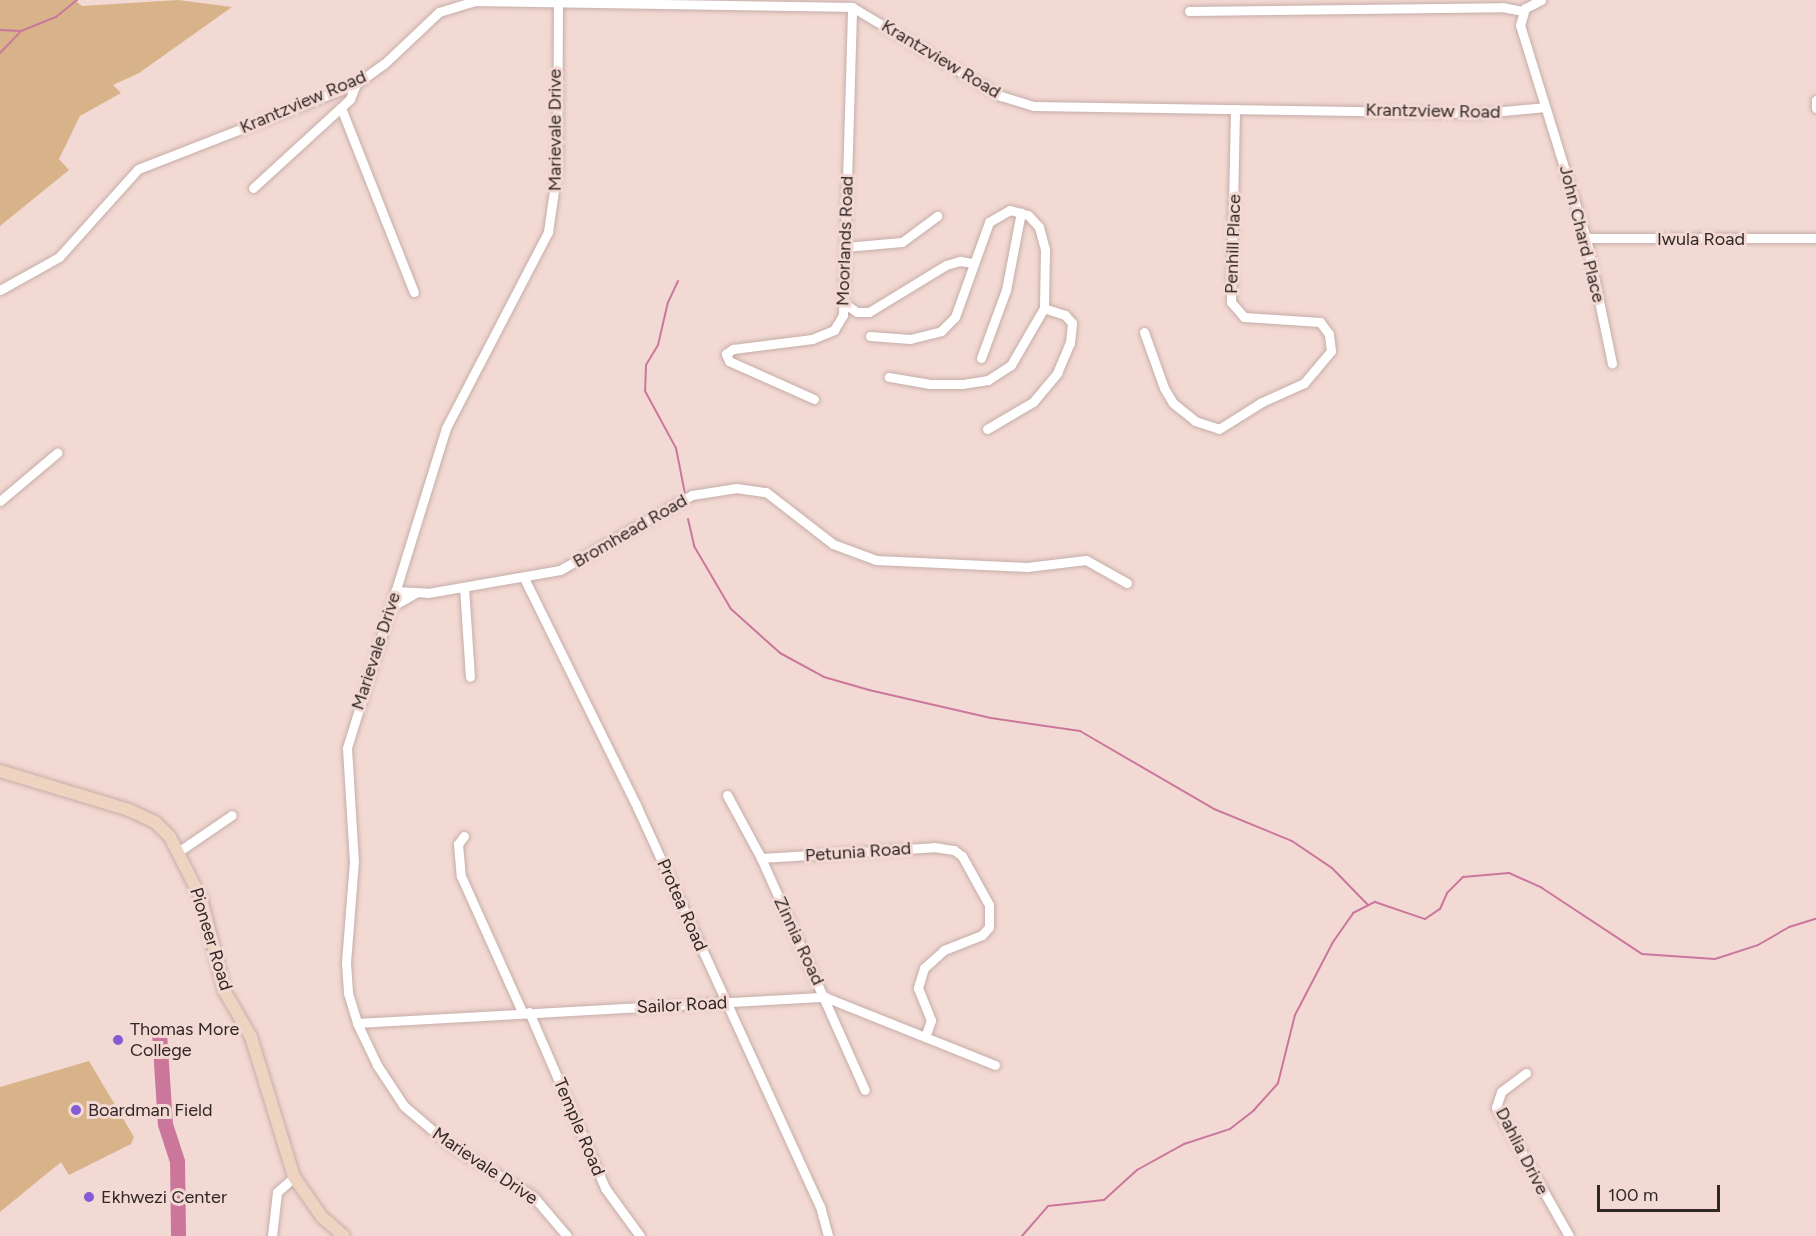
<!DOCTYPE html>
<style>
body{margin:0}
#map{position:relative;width:1816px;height:1236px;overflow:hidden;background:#f3d9d3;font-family:Figtree,sans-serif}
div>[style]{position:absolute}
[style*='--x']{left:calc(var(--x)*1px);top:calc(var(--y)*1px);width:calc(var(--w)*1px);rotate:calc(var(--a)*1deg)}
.green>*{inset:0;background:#d8b38a}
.stream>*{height:2px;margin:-1px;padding:0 1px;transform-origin:1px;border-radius:1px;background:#cb779c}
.river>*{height:15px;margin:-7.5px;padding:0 7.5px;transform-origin:7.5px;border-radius:7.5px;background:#cb779c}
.roads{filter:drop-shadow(0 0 2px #c6ada8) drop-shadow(0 0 2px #c6ada8)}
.street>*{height:9px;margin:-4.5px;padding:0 4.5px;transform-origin:4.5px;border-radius:4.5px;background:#fff}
.secondary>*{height:12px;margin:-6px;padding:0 6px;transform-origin:6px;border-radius:6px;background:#eed3c1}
.dots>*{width:16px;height:16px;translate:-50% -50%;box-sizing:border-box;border:3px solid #f3d9d3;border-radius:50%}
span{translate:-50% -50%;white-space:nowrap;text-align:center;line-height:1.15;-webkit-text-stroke:6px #f3d9d3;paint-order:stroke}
.street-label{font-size:18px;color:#312725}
.poi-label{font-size:18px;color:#312725}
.left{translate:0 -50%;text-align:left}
.scale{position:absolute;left:1597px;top:1185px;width:123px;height:27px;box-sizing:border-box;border:3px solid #312725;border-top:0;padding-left:8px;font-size:18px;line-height:21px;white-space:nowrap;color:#312725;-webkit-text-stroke:4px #f3d9d3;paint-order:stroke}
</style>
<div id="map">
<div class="green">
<i style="clip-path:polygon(0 0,75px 0,82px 6px,178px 0,232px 7px,139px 73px,113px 85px,121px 93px,80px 116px,59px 159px,69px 170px,0 226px)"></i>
<i style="clip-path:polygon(89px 1061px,134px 1137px,131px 1144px,69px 1175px,61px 1162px,0 1212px,0 1087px)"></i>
</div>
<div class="stream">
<i style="--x:0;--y:30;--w:21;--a:3"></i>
<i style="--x:0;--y:53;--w:30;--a:-46"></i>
<i style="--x:21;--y:31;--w:38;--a:-22"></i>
<i style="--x:56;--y:17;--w:27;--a:-39"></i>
<i style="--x:678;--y:281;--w:23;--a:115"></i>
<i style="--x:668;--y:302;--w:44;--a:103.1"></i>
<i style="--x:658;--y:345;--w:23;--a:121"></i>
<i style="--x:646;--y:365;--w:26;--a:92"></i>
<i style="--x:645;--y:391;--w:65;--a:61.5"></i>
<i style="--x:676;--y:448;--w:47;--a:78.9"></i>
<i style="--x:688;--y:519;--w:28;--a:77"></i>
<i style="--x:694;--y:546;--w:73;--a:59.6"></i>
<i style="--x:731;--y:609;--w:66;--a:41.9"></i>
<i style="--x:780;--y:653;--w:50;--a:28.6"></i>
<i style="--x:824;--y:677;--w:47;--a:16.1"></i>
<i style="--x:869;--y:690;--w:125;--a:12.9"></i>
<i style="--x:991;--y:718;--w:90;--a:8.3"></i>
<i style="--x:1080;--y:731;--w:155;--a:30.2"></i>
<i style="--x:1214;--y:809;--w:84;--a:22.3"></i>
<i style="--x:1292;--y:841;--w:48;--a:34"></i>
<i style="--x:1332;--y:868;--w:52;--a:45.8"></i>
<i style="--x:1022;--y:1236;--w:40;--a:-49"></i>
<i style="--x:1048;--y:1206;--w:56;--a:-6.1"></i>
<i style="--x:1104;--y:1200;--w:45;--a:-42.3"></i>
<i style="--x:1137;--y:1170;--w:54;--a:-29"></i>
<i style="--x:1184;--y:1144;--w:48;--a:-18.1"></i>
<i style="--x:1230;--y:1129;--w:31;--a:-38"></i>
<i style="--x:1254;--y:1110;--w:36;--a:-48"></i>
<i style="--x:1278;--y:1083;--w:70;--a:-76"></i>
<i style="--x:1295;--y:1015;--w:82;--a:-62.5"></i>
<i style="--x:1333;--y:942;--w:35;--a:-55"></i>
<i style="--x:1353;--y:913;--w:25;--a:-27"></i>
<i style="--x:1375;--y:902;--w:53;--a:18.8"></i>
<i style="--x:1425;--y:919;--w:18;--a:-34"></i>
<i style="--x:1440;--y:909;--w:17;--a:-66"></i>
<i style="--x:1447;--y:893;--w:23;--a:-45"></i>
<i style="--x:1463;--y:877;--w:46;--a:-5"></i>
<i style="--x:1509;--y:873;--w:36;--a:24"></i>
<i style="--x:1542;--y:888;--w:120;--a:33.4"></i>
<i style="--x:1642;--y:954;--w:73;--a:3.9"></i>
<i style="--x:1715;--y:959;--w:45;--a:-18"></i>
<i style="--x:1758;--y:945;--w:36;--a:-30"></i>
<i style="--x:1789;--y:927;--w:28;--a:-17"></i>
</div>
<div class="river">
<i style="--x:159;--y:1032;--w:92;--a:86.3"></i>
<i style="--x:165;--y:1124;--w:39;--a:72"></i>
<i style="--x:177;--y:1161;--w:75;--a:89.2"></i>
</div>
<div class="roads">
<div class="street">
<i style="--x:1541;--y:0;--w:18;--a:153"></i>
<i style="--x:1525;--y:8;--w:18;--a:106"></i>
<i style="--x:1520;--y:25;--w:223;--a:72.8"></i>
<i style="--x:1586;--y:238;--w:128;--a:78.3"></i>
<i style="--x:558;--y:3;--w:167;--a:90.3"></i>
<i style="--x:557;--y:170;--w:63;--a:98.3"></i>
<i style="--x:548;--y:232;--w:221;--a:117.5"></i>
<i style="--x:446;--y:428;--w:335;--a:107.2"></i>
<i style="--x:347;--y:748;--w:113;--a:86.5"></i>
<i style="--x:354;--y:861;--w:102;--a:94.5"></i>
<i style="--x:346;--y:963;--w:30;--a:86"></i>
<i style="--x:348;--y:993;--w:31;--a:73"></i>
<i style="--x:357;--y:1023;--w:47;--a:64.5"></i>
<i style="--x:377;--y:1065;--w:49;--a:56.6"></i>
<i style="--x:404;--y:1106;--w:62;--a:40.4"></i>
<i style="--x:451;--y:1146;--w:96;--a:31.4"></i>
<i style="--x:533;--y:1196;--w:52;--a:49.6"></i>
<i style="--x:1189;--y:11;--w:313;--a:-0.7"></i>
<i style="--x:1502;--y:7;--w:20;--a:11"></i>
<i style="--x:1816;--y:100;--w:8;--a:90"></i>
<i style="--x:341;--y:108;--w:198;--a:68.4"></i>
<i style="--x:253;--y:188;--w:132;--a:-42.5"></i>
<i style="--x:350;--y:99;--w:16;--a:-68"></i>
<i style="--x:1586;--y:238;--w:230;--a:0"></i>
<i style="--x:845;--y:247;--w:57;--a:-5"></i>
<i style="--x:902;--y:242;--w:44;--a:-36.6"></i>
<i style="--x:0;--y:290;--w:68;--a:-29.2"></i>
<i style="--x:59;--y:257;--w:118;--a:-48.1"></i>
<i style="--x:138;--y:169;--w:234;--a:-21.3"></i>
<i style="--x:356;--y:84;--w:34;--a:-36"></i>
<i style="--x:384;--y:64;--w:76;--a:-43.4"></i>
<i style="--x:439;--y:12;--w:38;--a:-17"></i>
<i style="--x:475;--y:1;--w:377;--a:0.9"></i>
<i style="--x:852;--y:7;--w:174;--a:30.9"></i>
<i style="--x:1001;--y:96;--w:34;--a:17"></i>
<i style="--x:1034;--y:106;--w:448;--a:0.9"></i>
<i style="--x:1482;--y:113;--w:63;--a:-5.4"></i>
<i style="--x:845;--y:304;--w:14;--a:34"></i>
<i style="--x:857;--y:312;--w:12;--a:0"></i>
<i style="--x:869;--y:312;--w:90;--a:-31.4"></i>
<i style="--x:946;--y:265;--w:15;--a:-16"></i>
<i style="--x:960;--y:261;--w:12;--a:9"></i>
<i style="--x:1144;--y:332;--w:59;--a:70.3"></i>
<i style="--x:1164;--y:388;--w:17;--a:59"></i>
<i style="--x:1173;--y:403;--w:28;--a:39"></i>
<i style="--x:1195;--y:421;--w:25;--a:18"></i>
<i style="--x:1219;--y:429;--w:51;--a:-32.1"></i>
<i style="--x:1262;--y:402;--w:46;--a:-24.3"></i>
<i style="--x:1304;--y:383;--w:42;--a:-49.8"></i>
<i style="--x:1331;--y:351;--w:17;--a:-97"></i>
<i style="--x:1329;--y:334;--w:15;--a:-127"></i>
<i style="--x:1320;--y:322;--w:76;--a:-176.2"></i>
<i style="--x:1244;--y:317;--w:20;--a:-131"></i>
<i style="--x:1231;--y:302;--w:193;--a:-88.8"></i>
<i style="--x:870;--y:336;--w:40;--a:4.3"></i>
<i style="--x:910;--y:339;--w:32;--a:-14"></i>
<i style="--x:941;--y:331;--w:20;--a:-45"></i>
<i style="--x:955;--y:317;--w:101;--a:-70.3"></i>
<i style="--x:989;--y:222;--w:24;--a:-30"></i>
<i style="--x:1010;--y:210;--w:19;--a:16"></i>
<i style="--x:1028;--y:215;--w:16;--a:47"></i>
<i style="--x:1039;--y:227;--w:23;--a:75"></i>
<i style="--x:1045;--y:249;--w:59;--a:91"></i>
<i style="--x:1044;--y:308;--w:66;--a:120.1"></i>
<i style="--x:1011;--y:365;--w:27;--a:147"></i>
<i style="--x:988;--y:380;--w:25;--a:171"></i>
<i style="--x:963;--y:384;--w:33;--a:180"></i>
<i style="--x:930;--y:384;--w:42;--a:-170.3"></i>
<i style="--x:981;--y:358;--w:72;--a:-69.8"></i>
<i style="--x:1006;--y:290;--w:79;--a:-79.1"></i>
<i style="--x:814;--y:399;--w:93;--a:-155.9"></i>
<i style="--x:729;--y:361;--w:8;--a:-113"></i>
<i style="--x:726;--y:354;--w:9;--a:-36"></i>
<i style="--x:733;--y:349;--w:80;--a:-7.2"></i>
<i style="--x:812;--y:339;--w:24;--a:-22"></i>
<i style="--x:834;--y:330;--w:17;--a:-59"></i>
<i style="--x:843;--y:315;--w:308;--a:-88.3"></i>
<i style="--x:987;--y:429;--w:53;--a:-30.4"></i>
<i style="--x:1033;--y:402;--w:38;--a:-50"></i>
<i style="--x:1057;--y:373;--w:33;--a:-67"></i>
<i style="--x:1070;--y:343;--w:20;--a:-84"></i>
<i style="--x:1072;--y:323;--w:11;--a:-131"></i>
<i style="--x:1065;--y:315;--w:22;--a:-162"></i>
<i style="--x:0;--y:501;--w:75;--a:-40.1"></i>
<i style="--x:524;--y:578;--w:255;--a:63.7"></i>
<i style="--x:637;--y:807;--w:439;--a:65.4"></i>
<i style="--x:820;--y:1206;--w:31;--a:75"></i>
<i style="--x:464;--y:587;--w:90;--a:86.2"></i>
<i style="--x:395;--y:591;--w:33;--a:3"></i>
<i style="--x:428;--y:593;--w:134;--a:-9.9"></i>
<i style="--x:560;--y:570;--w:152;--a:-29.6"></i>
<i style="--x:692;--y:495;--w:45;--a:-9"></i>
<i style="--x:736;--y:488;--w:30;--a:8"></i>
<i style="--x:766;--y:492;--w:85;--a:37.8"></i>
<i style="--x:833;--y:544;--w:46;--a:20.4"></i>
<i style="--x:876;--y:560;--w:151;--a:2.7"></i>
<i style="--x:1027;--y:567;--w:59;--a:-6.8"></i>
<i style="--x:1086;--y:560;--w:47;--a:29.3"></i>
<i style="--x:391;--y:607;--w:28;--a:-30"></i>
<i style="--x:727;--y:795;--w:72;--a:61.6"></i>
<i style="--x:761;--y:858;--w:254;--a:65.9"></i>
<i style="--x:464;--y:836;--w:10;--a:127"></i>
<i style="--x:458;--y:844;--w:32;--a:85"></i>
<i style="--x:461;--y:876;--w:149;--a:65.8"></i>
<i style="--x:178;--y:852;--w:65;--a:-34.4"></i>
<i style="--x:761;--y:858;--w:173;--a:-3.6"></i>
<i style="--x:934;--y:847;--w:20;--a:9"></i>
<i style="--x:954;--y:850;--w:10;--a:37"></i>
<i style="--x:962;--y:856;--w:56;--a:61.1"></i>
<i style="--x:989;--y:905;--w:22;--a:90"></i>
<i style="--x:989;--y:927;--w:11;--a:131"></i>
<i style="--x:982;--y:935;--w:41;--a:158.5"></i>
<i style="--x:944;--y:950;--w:27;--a:138"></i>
<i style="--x:924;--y:968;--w:21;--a:107"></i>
<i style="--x:918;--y:988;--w:35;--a:68"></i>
<i style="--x:931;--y:1020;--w:18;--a:109"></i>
<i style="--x:529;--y:1012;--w:192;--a:66.6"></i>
<i style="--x:605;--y:1188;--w:59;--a:53.9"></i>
<i style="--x:357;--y:1023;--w:469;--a:-3.2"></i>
<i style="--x:825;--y:997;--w:183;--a:21.8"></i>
<i style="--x:1526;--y:1073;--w:31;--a:143"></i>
<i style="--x:1501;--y:1092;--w:16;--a:108"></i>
<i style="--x:1496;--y:1107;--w:148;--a:60.5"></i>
<i style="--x:272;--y:1236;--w:44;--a:-83.5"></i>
<i style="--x:277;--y:1192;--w:23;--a:-41"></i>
</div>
<div class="secondary">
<i style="--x:0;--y:771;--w:135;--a:16.8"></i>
<i style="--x:129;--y:810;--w:29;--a:25"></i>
<i style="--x:155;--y:822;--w:21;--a:45"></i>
<i style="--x:170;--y:837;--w:68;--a:63.1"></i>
<i style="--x:201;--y:898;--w:97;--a:75.7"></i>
<i style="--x:225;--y:992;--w:52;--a:60"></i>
<i style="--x:251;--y:1037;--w:146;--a:72.9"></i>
<i style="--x:294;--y:1177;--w:49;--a:55"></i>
<i style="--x:322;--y:1217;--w:29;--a:41"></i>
</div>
</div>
<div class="dots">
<i style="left:118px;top:1040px;background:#835bd4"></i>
<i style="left:76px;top:1110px;background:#835bd4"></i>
<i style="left:89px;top:1197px;background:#835bd4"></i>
</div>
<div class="street-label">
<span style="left:941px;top:59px;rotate:31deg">Krantzview Road</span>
<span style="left:303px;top:102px;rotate:-23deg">Krantzview Road</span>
<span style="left:1433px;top:111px;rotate:1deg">Krantzview Road</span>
<span style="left:555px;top:130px;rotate:-90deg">Marievale Drive</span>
<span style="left:1582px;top:234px;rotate:76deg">John Chard Place</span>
<span style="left:1701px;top:239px">Iwula Road</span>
<span style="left:845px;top:241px;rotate:-88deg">Moorlands Road</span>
<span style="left:1233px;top:244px;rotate:-88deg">Penhill Place</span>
<span style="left:630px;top:531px;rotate:-30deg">Bromhead Road</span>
<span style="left:376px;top:651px;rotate:-72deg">Marievale Drive</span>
<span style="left:858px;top:852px;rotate:-4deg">Petunia Road</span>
<span style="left:682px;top:905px;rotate:66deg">Protea Road</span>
<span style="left:211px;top:939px;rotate:73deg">Pioneer Road</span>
<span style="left:799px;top:941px;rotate:65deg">Zinnia Road</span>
<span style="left:682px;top:1005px;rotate:-3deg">Sailor Road</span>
<span style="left:579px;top:1127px;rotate:67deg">Temple Road</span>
<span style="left:1522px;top:1151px;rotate:63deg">Dahlia Drive</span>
<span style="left:485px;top:1166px;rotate:34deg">Marievale Drive</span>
</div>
<div class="poi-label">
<span class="left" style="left:130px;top:1040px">Thomas More<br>College</span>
<span class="left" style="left:88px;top:1110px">Boardman Field</span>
<span class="left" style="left:101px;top:1197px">Ekhwezi Center</span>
</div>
<div class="scale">100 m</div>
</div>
